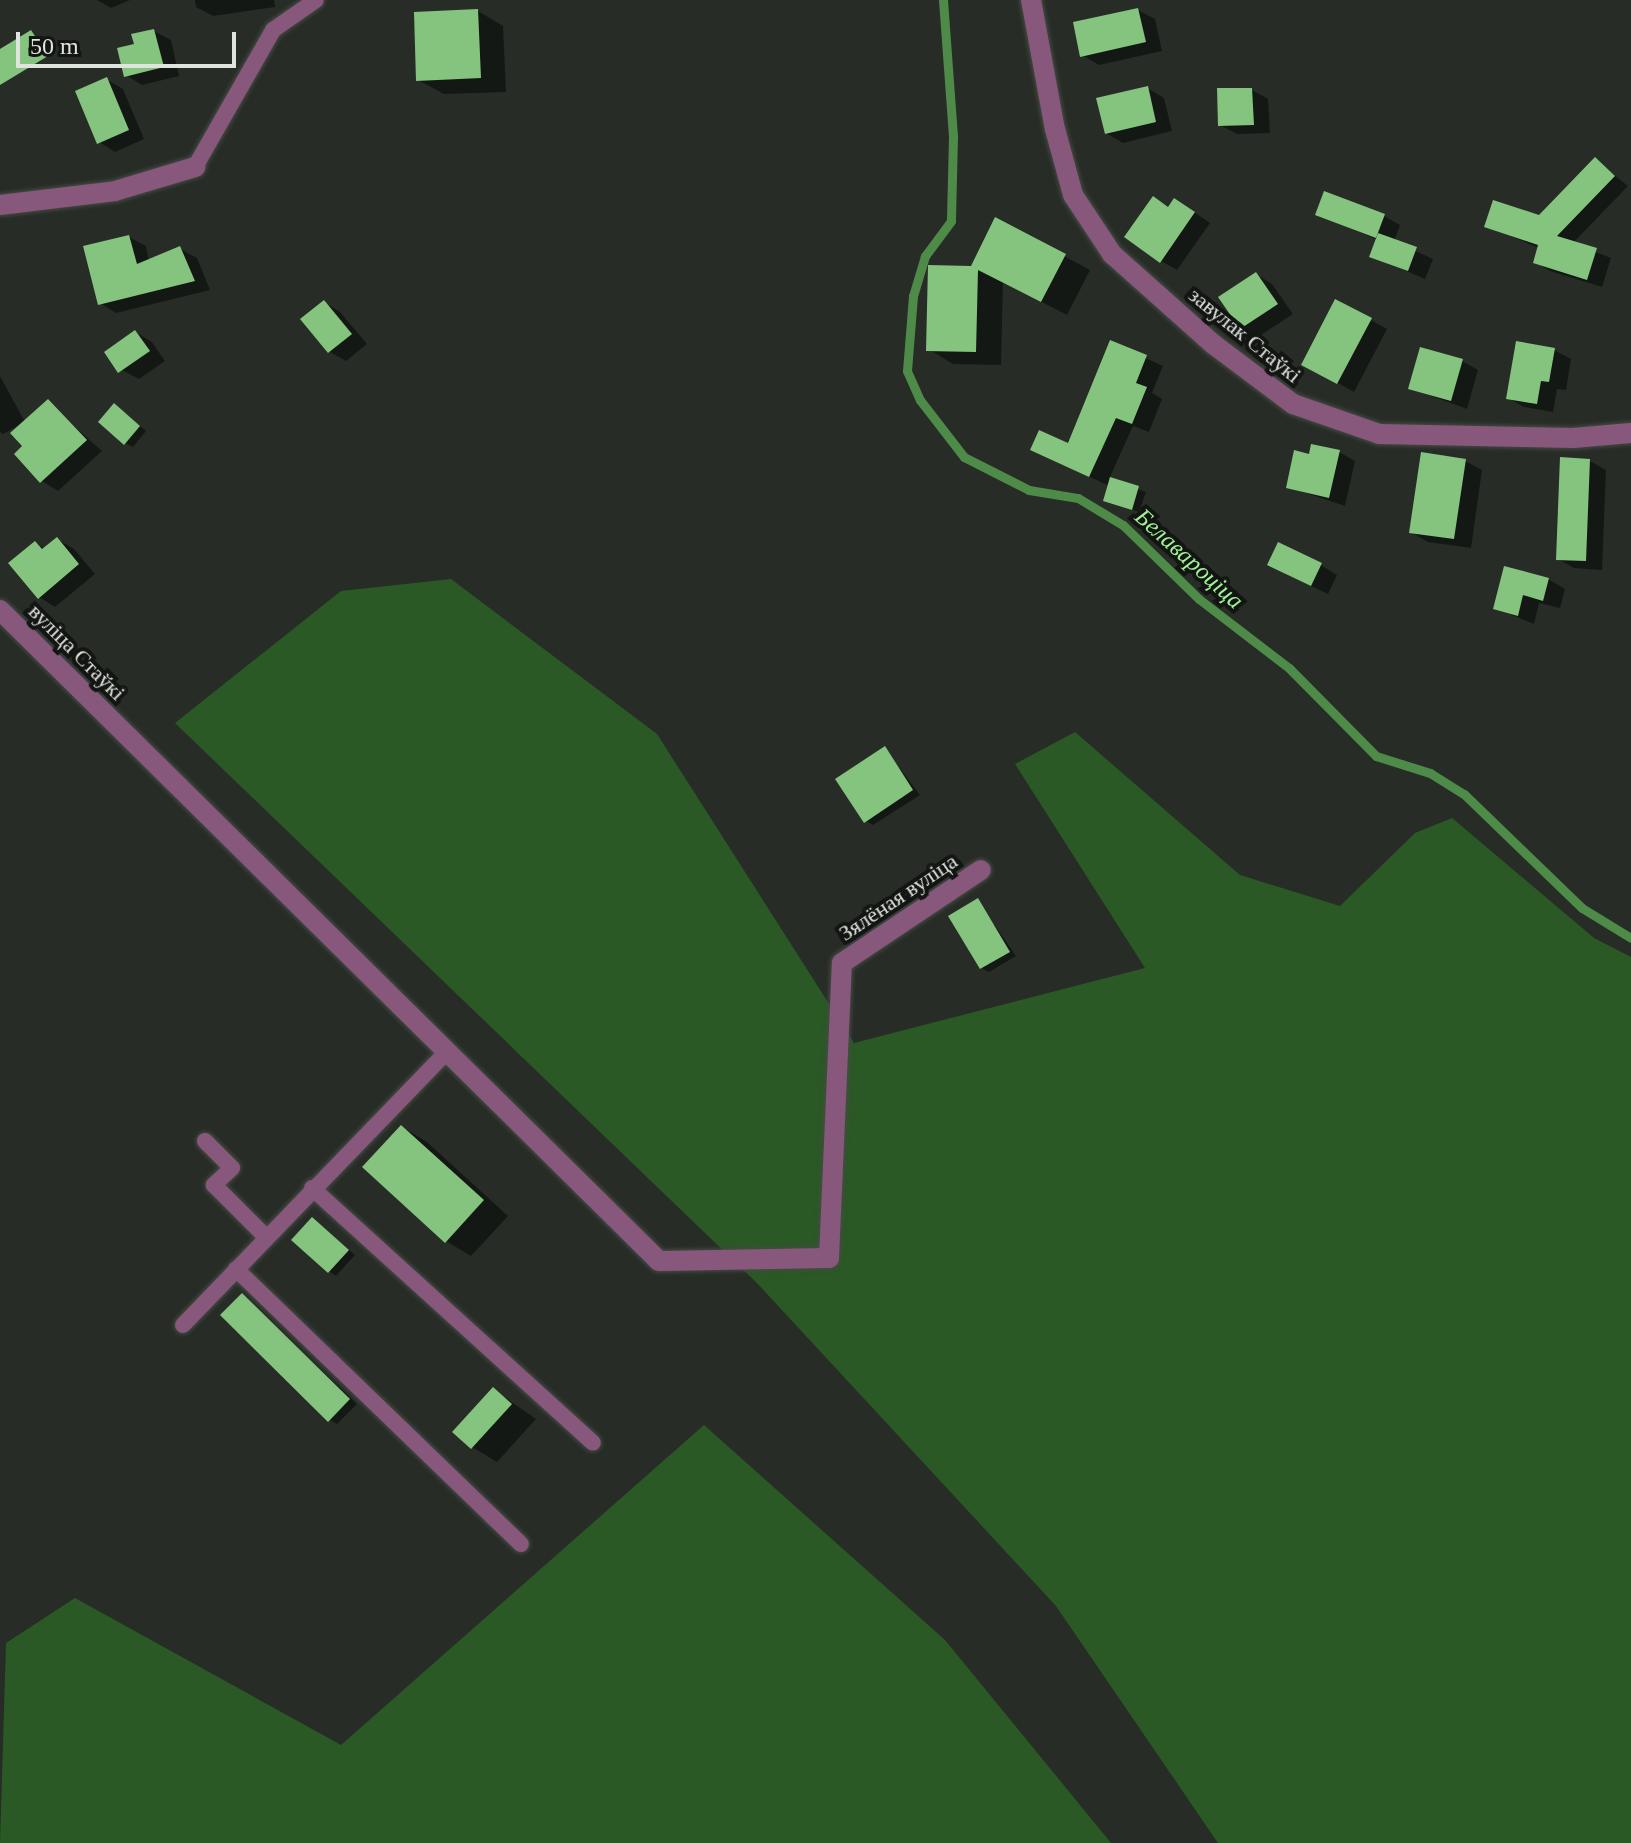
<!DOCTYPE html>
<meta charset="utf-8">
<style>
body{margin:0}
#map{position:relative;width:1631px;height:1843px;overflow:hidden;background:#272d26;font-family:"Times New Roman",serif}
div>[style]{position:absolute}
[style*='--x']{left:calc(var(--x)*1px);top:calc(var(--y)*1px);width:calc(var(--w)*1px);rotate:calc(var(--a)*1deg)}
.green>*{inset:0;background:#2a5925}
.shadow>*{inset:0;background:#0007}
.stream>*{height:9px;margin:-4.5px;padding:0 4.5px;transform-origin:4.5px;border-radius:4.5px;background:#4e8b48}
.building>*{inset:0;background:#85c47e}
.roads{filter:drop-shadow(0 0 2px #454a44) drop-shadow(0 0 2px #454a44)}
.service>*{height:16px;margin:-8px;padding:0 8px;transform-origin:8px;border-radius:8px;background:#87587c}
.minor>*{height:20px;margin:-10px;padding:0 10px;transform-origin:10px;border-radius:10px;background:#87587c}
.tertiary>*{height:20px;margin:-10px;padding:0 10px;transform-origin:10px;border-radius:10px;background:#87587c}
span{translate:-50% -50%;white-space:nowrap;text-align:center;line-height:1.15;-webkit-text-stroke:8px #121511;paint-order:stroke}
.street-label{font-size:22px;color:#e0e4df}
.water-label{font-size:24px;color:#a0f397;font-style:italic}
.scale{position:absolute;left:16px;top:32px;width:220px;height:36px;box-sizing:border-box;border:4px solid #e0e4df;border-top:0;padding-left:10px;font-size:24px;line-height:28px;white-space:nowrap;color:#e0e4df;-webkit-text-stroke:6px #121511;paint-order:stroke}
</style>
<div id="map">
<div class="green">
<i style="clip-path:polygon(451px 579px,657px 734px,854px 1043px,1145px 968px,1015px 764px,1075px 732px,1240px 875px,1340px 906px,1415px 833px,1452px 818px,1594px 938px,1631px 957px,1631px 1843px,1218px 1843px,1056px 1606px,757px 1283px,175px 723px,341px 591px)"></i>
<i style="clip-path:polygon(704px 1425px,945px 1640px,1111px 1843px,0 1843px,6px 1643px,75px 1598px,341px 1745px)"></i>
</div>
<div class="shadow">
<i style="clip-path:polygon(97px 0,130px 0,111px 8px)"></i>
<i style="clip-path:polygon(195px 0,274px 0,275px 7px,213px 16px,196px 7px)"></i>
<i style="clip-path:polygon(1138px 10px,1155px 19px,1162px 51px,1099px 65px,1082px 55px)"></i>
<i style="clip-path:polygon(478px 11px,503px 26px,506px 92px,444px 94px,418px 80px)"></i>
<i style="clip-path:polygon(154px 31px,171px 40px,179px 76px,142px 85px,126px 75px)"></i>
<i style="clip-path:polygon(106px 79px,123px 89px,144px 139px,115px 152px,99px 142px)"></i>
<i style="clip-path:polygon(1147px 88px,1164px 98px,1172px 131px,1123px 143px,1106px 133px)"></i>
<i style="clip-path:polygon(1252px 90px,1268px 99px,1270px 133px,1237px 134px,1220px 125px)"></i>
<i style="clip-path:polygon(1595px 160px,1628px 186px,1573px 243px,1611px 258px,1602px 287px,1550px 271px,1535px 262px,1539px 248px,1486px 226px,1539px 217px)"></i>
<i style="clip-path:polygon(1154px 199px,1170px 208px,1191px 210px,1210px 223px,1177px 270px,1161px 261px)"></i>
<i style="clip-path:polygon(1317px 214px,1384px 216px,1400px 225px,1394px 241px,1433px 259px,1425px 279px,1372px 256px,1378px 240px)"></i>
<i style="clip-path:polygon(996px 219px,1090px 270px,1067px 315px,1003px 282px,1001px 365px,953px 364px,928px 349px)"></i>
<i style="clip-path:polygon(129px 237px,146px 246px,149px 261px,180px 249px,197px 258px,210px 290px,116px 313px,100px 303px)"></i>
<i style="clip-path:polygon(1256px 274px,1272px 284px,1293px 314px,1258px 337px,1242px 328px)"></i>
<i style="clip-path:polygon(324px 302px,340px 312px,367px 344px,346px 361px,330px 352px)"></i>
<i style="clip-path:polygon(1371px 320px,1387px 329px,1354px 392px,1320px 373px)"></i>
<i style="clip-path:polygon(135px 332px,152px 342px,165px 361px,139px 379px,122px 370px)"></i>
<i style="clip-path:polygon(1111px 342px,1163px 366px,1152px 393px,1162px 399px,1149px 432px,1133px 426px,1109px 479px,1146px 492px,1139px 512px,1105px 500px,1109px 486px,1032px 450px,1069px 446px)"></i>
<i style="clip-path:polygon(1554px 350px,1571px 359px,1566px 390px,1557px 389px,1553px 412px,1524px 407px,1508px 398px)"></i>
<i style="clip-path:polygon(1462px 361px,1478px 370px,1467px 409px,1410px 388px)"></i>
<i style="clip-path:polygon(0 376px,25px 422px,3px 434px,0 432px)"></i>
<i style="clip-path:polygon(115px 406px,146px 431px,133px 447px,125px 443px)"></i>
<i style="clip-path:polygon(60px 414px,102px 451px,58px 491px,42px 481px)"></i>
<i style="clip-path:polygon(1339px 452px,1355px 461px,1345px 506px,1288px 487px,1310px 456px)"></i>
<i style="clip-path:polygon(1465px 461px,1482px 470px,1471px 548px,1428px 542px,1411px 532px)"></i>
<i style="clip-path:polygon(1590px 461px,1606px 470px,1602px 570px,1574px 568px,1558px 559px)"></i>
<i style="clip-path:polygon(57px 539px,74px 549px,95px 574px,55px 607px,39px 597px,36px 543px,45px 549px)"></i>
<i style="clip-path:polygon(1321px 565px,1337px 575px,1328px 594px,1286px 574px)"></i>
<i style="clip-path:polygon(1548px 579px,1565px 589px,1560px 608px,1539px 603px,1534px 624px,1495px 608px)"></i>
<i style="clip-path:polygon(885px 749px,920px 795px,873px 825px,866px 821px)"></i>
<i style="clip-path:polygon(978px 901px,1016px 956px,989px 972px,981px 968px)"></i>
<i style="clip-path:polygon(402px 1127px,427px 1142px,508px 1216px,471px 1256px,446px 1241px)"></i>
<i style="clip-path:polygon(313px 1220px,355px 1255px,336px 1276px,329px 1271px)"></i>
<i style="clip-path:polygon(242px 1295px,357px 1404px,337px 1424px,330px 1420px)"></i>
<i style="clip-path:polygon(493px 1389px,536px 1419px,497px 1462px,472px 1447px)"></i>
</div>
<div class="stream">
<i style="--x:943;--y:0;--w:137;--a:85.8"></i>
<i style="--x:953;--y:137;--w:84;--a:91.4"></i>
<i style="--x:951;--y:221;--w:44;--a:126.6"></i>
<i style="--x:925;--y:256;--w:42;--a:106.7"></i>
<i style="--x:913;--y:296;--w:75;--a:94.6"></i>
<i style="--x:907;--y:371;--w:32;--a:66"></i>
<i style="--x:920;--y:400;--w:72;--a:52.3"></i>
<i style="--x:964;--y:457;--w:73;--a:26.9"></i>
<i style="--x:1029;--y:490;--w:50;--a:9.3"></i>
<i style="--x:1078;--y:498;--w:52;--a:31"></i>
<i style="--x:1123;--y:525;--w:106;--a:44.2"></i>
<i style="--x:1199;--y:599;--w:113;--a:37.5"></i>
<i style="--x:1289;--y:668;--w:124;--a:45.3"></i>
<i style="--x:1376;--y:756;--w:57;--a:17.5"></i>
<i style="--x:1430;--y:773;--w:40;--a:32"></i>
<i style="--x:1464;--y:794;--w:164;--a:44"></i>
<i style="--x:1582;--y:908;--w:57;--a:31.5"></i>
</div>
<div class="building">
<i style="clip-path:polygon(1138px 8px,1146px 42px,1080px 57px,1073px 22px)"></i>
<i style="clip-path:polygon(478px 9px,481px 78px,416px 81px,414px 12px)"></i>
<i style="clip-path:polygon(154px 29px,164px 67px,124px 77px,117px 48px,134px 44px,131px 34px)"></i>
<i style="clip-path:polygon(31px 30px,48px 56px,0 85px,0 49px)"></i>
<i style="clip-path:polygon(107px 77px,129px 130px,97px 144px,75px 91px)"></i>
<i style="clip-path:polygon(1148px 86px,1156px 122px,1105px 134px,1096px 98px)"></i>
<i style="clip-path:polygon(1217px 88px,1252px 88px,1254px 125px,1218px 126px)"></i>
<i style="clip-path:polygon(1595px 157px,1615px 176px,1557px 236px,1597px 248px,1587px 280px,1533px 263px,1538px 245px,1484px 227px,1493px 200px,1539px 215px)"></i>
<i style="clip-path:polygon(1324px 191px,1385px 214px,1376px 238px,1315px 215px)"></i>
<i style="clip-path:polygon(1153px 196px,1168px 207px,1174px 198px,1195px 212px,1160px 263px,1124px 237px)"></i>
<i style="clip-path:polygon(995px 217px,1066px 254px,1041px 302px,978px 270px,976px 352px,926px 351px,928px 265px,971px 266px)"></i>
<i style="clip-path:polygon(1378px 233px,1417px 247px,1408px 271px,1369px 257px)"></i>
<i style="clip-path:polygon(129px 235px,137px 264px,180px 246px,195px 281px,98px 305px,83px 246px)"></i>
<i style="clip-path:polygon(1256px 272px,1278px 304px,1240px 329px,1218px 297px)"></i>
<i style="clip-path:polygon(1335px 299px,1372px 318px,1337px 384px,1301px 365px)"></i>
<i style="clip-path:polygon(324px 300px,352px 334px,328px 353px,300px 319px)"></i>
<i style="clip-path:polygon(135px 330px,150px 351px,118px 373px,104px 352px)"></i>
<i style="clip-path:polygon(1110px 340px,1147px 355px,1136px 383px,1147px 387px,1132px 424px,1116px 418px,1089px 477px,1030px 450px,1039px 430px,1068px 443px)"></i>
<i style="clip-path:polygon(1516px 341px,1555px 348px,1549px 382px,1541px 381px,1537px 404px,1506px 399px)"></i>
<i style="clip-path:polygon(1420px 347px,1463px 359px,1451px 401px,1408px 389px)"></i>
<i style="clip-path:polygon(48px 399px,87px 440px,40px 483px,14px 454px,22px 446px,10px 433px)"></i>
<i style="clip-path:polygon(114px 403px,140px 426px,124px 445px,98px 422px)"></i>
<i style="clip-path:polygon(1311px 444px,1340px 450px,1329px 498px,1286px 488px,1294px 450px,1309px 454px)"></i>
<i style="clip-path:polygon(1421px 452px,1466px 459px,1454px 539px,1409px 533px)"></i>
<i style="clip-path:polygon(1560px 457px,1590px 459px,1586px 561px,1556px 560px)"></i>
<i style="clip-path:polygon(1110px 477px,1139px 486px,1132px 510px,1103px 501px)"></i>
<i style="clip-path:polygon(57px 537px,79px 564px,38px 599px,8px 563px,35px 541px,42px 549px)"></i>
<i style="clip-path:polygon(1278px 542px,1322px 563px,1311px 586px,1267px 565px)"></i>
<i style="clip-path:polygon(1504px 566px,1549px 578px,1543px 601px,1523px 595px,1518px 616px,1493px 609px)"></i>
<i style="clip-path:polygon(885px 746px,913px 790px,864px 823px,835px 779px)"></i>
<i style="clip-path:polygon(978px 898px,1010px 952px,980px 969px,948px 916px)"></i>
<i style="clip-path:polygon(401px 1125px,484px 1200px,445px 1243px,362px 1167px)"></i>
<i style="clip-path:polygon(312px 1217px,349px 1250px,328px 1273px,291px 1240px)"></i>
<i style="clip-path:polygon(242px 1293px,350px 1399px,328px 1422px,220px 1315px)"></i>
<i style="clip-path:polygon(493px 1387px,512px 1404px,471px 1449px,452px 1432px)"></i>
</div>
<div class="roads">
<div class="service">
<i style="--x:195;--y:167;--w:158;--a:-60.3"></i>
<i style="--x:273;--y:30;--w:52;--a:-34.9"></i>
<i style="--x:205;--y:1141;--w:38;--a:45"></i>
<i style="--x:232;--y:1168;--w:25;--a:137"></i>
<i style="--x:214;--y:1185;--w:74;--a:45"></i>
<i style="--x:312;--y:1188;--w:379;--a:42.2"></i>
<i style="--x:236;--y:1269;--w:396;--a:44"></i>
<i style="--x:183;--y:1325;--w:377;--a:-46"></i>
</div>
<div class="minor">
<i style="--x:0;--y:205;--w:116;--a:-6.9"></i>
<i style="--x:115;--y:191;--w:84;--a:-16.7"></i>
<i style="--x:0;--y:610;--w:926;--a:44.65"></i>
<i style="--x:659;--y:1261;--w:170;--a:-1"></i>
<i style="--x:829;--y:1258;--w:295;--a:-87.5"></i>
<i style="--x:842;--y:963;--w:167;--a:-33.8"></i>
</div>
<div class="tertiary">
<i style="--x:1031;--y:0;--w:131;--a:79.5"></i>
<i style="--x:1055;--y:129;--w:68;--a:74.7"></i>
<i style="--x:1073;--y:195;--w:71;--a:56.5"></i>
<i style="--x:1112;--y:254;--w:135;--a:41.7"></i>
<i style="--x:1213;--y:344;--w:100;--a:36.9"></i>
<i style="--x:1293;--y:404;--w:91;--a:19.2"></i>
<i style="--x:1379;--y:434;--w:194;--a:1.2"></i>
<i style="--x:1573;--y:438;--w:58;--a:-4.9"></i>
</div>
</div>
<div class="street-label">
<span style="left:1245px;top:335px;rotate:39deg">завулак Стаўкі</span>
<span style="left:77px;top:652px;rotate:45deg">вуліца Стаўкі</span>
<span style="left:898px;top:897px;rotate:-34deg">Зялёная вуліца</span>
</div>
<div class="water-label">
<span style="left:1189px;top:559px;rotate:42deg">Белавароціца</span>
</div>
<div class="scale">50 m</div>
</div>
